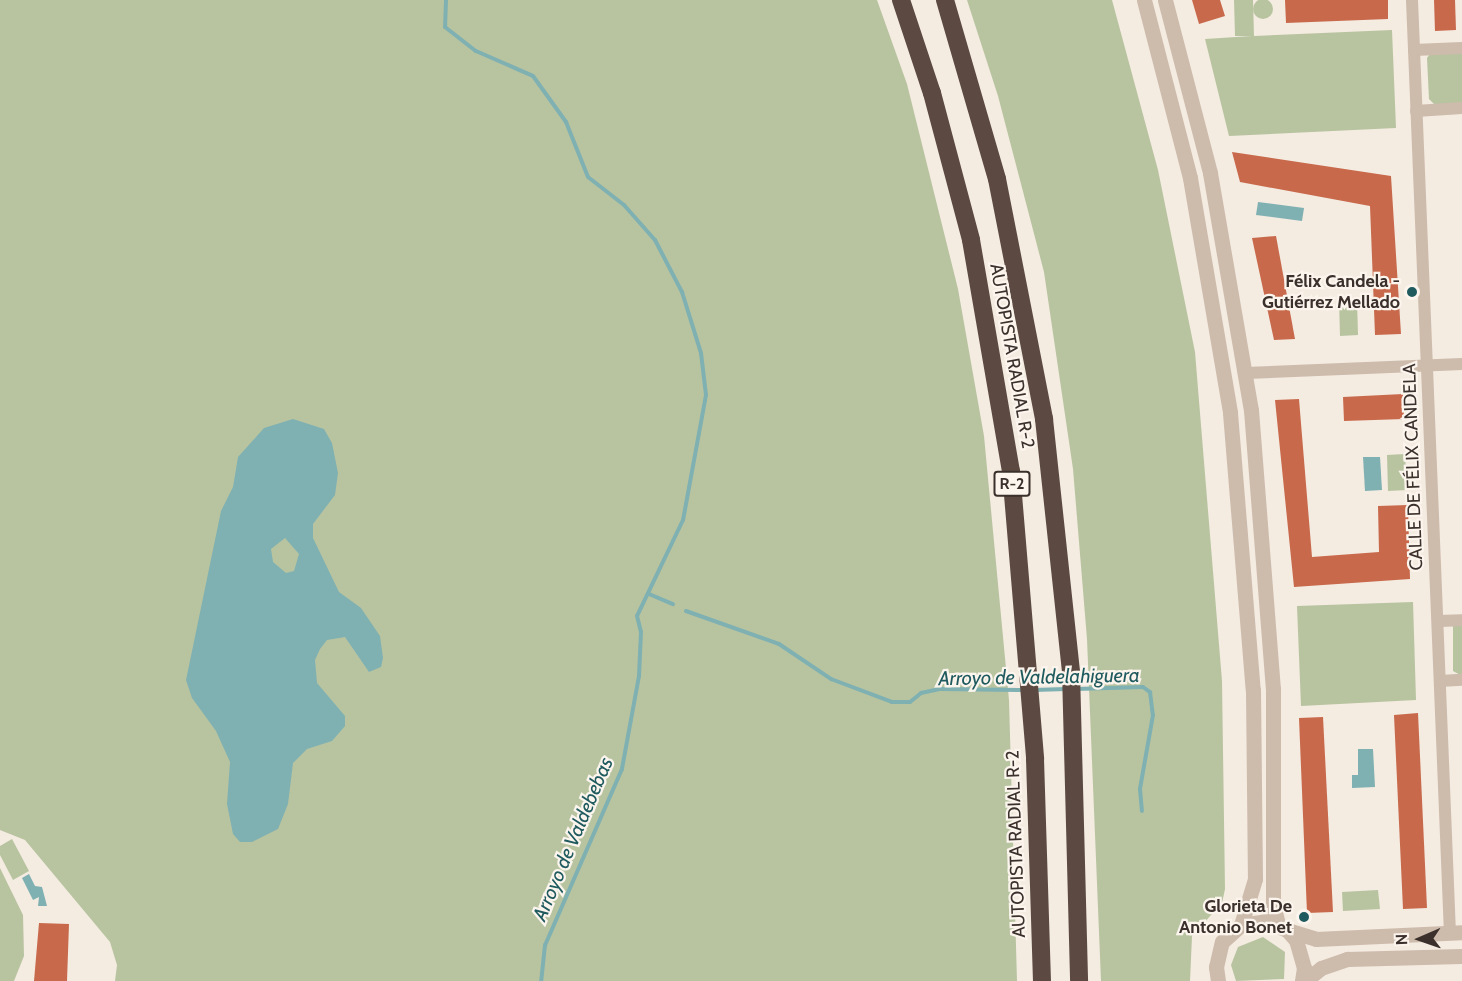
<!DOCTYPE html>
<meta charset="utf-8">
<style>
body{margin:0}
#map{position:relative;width:1462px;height:981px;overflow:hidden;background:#f4ebe1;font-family:Cabin,sans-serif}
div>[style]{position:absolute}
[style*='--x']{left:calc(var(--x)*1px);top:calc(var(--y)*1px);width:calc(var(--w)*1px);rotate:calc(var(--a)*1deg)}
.green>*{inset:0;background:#b8c4a0}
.round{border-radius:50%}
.water>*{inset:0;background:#7fb0b2}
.stream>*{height:4px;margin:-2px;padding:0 2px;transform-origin:2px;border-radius:2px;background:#7fb0b2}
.building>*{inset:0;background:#c8694b}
.minor>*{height:12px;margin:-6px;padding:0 6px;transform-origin:6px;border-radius:6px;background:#cdbbac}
.tertiary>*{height:15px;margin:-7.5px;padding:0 7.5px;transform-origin:7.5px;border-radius:7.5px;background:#cdbbac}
.motorway>*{height:18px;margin:-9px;padding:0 9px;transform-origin:9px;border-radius:9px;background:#5c4a42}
.dots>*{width:16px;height:16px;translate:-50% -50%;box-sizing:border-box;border:3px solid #fbf5ee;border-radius:50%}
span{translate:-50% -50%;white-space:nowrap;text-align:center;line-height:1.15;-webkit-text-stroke:4.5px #fbf5ee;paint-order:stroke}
.shield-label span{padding:2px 4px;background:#fbf5ee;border:2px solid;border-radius:4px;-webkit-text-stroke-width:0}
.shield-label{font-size:16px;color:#3b302b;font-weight:700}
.poi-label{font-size:18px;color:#3b302b;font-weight:700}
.right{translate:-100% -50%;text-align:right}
.street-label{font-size:18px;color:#3b302b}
.water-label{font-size:20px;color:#1f5a5e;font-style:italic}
.north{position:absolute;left:1390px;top:909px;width:60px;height:60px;-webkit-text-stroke:4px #fbf5ee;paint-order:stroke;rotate:268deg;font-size:16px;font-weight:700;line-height:24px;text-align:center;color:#3b302b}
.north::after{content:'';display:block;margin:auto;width:21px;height:27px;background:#3b302b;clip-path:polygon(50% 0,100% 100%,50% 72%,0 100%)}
</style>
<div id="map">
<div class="green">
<i class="round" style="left:1253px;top:-1px;width:20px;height:20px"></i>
<i style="clip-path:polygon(0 0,877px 0,907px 84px,958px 289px,984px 436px,1009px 700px,1017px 981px,115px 981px,117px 965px,110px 942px,25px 840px,0 830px)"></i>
<i style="clip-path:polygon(967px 0,1112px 0,1158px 170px,1195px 352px,1222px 681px,1225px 889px,1222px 903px,1192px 936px,1190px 981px,1101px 981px,1087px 639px,1073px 469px,1044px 272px,998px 96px)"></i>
<i style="clip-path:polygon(1234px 0,1253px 0,1254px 36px,1392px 30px,1396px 128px,1229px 136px,1205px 39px,1252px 36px,1235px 36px)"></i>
<i style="clip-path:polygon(1462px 50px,1462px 104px,1435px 105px,1429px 99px,1427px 58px,1432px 51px)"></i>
<i style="clip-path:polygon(1339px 300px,1357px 300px,1358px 335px,1340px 336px)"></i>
<i style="clip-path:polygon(1405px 454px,1407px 490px,1388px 491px,1387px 455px)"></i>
<i style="clip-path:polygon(1413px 602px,1416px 700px,1301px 706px,1297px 606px)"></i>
<i style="clip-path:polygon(1453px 623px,1462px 623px,1462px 676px,1453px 671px)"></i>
<i style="clip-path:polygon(12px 839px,29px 871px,13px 880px,0 855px,0 846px)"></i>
<i style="clip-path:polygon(0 868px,23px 915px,24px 956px,14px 981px,0 981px)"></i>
<i style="clip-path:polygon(1378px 890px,1380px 909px,1343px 911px,1342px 892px)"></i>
<i style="clip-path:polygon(1263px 937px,1285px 952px,1284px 979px,1236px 981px,1231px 965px,1238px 947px)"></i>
</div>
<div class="water">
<i style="clip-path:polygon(1258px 202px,1304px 208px,1302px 221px,1256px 215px)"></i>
<i style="clip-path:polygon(evenodd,293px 419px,324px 429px,332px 443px,338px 473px,335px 495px,313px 524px,313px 538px,339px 592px,361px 608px,380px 636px,383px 658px,381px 667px,369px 672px,345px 637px,327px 640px,320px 649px,315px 660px,317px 683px,345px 716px,345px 726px,332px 741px,307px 749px,293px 763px,288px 804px,278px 829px,252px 842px,240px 842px,233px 834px,227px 804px,230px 762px,216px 731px,192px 698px,186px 680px,221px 511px,233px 487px,238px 457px,264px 428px,293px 419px,285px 538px,299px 554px,294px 571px,286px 573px,273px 562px,271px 549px,285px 538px)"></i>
<i style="clip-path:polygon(1363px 457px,1380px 457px,1382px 490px,1365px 491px)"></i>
<i style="clip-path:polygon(1358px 749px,1373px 749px,1375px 787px,1352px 788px,1352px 775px,1358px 775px)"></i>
<i style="clip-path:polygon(29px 874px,35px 886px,42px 887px,47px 906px,38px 906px,39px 897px,33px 900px,22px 878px)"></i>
</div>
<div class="stream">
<i style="--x:446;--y:0;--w:27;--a:92"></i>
<i style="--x:445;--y:27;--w:39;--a:38"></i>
<i style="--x:476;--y:51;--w:62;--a:23.7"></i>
<i style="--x:533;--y:76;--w:57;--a:54.3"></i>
<i style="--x:566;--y:122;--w:59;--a:68.2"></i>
<i style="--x:588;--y:177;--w:46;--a:37.9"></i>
<i style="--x:624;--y:205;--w:47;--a:48.5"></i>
<i style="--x:655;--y:240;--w:59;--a:62.6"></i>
<i style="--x:682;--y:292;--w:64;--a:72.7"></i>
<i style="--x:701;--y:353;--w:42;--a:83.2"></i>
<i style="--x:706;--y:395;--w:127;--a:100.4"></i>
<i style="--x:683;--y:520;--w:106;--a:115.6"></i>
<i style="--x:637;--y:616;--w:16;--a:76"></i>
<i style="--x:641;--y:632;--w:44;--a:92.6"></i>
<i style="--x:639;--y:676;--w:95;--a:100.4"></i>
<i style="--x:622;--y:769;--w:192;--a:113.6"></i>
<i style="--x:545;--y:945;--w:36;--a:96"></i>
<i style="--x:649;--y:594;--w:26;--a:23"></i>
<i style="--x:686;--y:611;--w:99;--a:19.5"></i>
<i style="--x:779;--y:644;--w:63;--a:33.9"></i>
<i style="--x:831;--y:679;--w:65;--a:20.7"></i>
<i style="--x:892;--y:702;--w:18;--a:0"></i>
<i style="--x:910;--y:702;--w:14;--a:-39"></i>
<i style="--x:921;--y:693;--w:19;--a:-12"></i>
<i style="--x:940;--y:689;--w:84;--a:0.7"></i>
<i style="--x:1076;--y:689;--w:67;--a:-1.7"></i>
<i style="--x:1143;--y:687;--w:9;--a:36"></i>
<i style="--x:1150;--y:692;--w:23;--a:83"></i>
<i style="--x:1153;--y:715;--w:75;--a:100"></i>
<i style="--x:1140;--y:789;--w:22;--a:85"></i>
<i style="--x:1034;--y:690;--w:32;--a:-2"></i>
</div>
<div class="building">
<i style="clip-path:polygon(1192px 0,1220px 0,1225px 16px,1199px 24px)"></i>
<i style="clip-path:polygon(1285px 0,1388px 0,1388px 19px,1286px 23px)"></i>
<i style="clip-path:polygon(1434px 0,1455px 0,1456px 30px,1435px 31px)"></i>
<i style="clip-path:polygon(1232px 152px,1391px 176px,1401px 334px,1375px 335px,1370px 206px,1240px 182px)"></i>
<i style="clip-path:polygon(1276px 236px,1295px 339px,1274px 340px,1252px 238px)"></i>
<i style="clip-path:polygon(1403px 394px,1404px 419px,1344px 421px,1343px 397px)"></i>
<i style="clip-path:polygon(1299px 399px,1312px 557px,1379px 552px,1378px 506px,1408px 505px,1410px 579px,1294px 587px,1275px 400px)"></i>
<i style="clip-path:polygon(1418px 713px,1427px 908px,1403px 909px,1394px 715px)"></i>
<i style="clip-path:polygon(1323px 717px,1333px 912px,1307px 913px,1299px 718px)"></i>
<i style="clip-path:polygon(39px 923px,69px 924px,67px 981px,34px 981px)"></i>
</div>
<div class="minor">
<i style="--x:1412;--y:0;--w:934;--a:87.67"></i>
<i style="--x:1414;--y:50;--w:48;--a:-2.4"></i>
<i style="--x:1416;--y:111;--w:46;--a:-3.7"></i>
<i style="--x:1246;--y:373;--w:216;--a:-2.4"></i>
<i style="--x:1438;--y:621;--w:24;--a:-2"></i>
<i style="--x:1440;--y:681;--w:22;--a:-3"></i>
</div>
<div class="tertiary">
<i style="--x:1144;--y:0;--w:184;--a:75.5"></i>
<i style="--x:1190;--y:178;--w:238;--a:80.3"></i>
<i style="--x:1230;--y:413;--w:278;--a:85.3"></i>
<i style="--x:1253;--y:690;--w:189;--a:89.4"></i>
<i style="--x:1255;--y:879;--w:48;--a:106.9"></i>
<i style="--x:1165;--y:0;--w:179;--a:75.4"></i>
<i style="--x:1210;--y:173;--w:241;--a:80.2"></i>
<i style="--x:1251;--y:410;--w:280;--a:85.5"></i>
<i style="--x:1273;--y:689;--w:215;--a:90"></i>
<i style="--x:1273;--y:904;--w:21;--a:76"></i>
<i style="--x:1287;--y:930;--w:30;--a:17"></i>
<i style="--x:1316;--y:939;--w:146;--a:-2.7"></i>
<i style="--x:1218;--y:981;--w:14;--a:-98"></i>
<i style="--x:1216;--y:967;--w:26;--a:-77"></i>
<i style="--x:1222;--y:942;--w:25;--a:-42"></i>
<i style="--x:1241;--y:925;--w:25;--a:-9"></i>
<i style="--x:1266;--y:921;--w:23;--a:23"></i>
<i style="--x:1287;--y:930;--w:13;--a:48"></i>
<i style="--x:1296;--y:940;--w:29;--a:74"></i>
<i style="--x:1304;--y:968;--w:13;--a:99"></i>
<i style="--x:1305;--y:981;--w:21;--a:-39"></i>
<i style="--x:1321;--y:968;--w:28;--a:-19"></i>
<i style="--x:1347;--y:959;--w:115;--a:-1.5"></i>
</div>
<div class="motorway">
<i style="--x:901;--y:0;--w:98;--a:71.6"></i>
<i style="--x:932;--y:93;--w:152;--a:75.1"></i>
<i style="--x:971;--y:240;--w:234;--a:80.2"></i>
<i style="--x:1011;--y:471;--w:289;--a:85.2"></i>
<i style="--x:1035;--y:759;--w:222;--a:88.2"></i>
<i style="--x:945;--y:0;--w:186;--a:73.8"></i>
<i style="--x:997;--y:179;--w:245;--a:78.9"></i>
<i style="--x:1044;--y:419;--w:254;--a:83.9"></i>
<i style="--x:1071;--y:672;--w:309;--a:88.5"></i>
</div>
<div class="dots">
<i style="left:1412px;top:292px;background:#1f5a5e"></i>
<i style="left:1304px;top:917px;background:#1f5a5e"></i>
</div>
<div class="shield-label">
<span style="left:1012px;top:484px">R-2</span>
</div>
<div class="poi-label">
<span class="right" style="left:1400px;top:292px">Félix Candela -<br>Gutiérrez Mellado</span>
<span class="right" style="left:1292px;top:917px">Glorieta De<br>Antonio Bonet</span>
</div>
<div class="street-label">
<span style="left:1012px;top:356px;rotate:80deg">AUTOPISTA RADIAL R-2</span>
<span style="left:1413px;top:467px;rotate:-92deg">CALLE DE FÉLIX CANDELA</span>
<span style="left:1016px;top:844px;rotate:-92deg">AUTOPISTA RADIAL R-2</span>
</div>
<div class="water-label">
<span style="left:1039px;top:677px;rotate:-1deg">Arroyo de Valdelahiguera</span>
<span style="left:573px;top:839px;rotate:-67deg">Arroyo de Valdebebas</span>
</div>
<div class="north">N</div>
</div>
